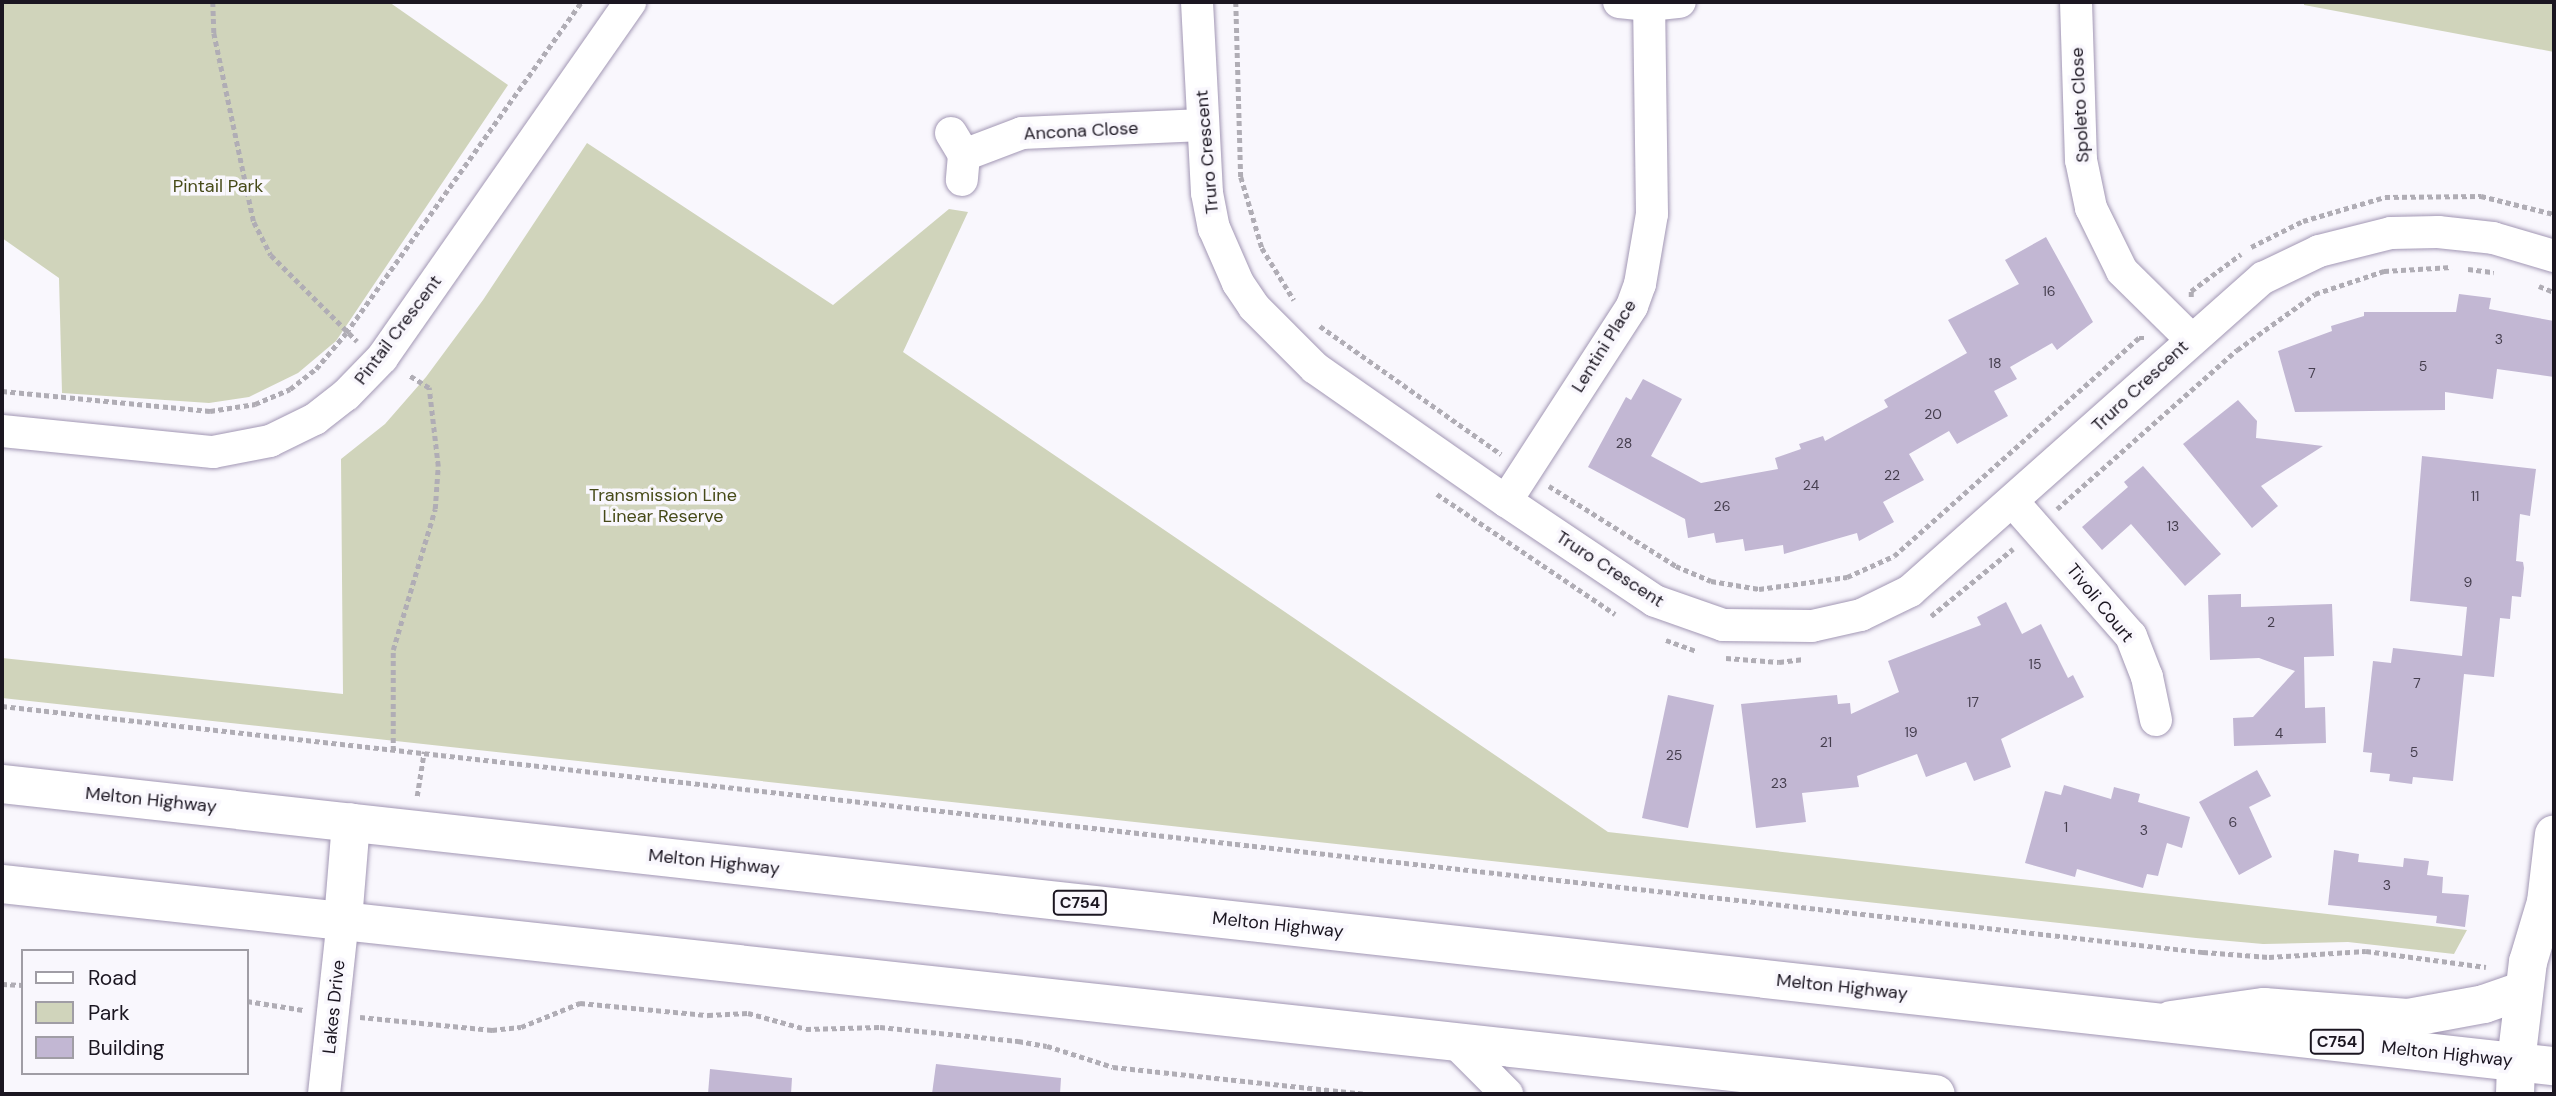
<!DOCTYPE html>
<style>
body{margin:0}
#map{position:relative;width:2556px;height:1096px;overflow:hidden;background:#f9f7fd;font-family:"DM Sans",sans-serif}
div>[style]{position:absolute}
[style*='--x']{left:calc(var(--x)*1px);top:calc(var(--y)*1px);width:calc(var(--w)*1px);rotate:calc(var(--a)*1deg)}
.green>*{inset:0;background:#d0d4bb}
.building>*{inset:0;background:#c2b7d3}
.path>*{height:4.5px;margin-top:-2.25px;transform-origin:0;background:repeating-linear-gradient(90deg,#b0adb5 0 5px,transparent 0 8.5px)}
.roads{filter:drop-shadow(0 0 2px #a297b4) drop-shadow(0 0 2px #a297b4)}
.minor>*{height:32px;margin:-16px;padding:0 16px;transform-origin:16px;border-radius:16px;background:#fff}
.tertiary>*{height:38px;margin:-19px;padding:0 19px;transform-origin:19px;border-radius:19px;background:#fff}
.trunk>*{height:38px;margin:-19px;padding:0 19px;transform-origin:19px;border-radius:19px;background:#fff}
span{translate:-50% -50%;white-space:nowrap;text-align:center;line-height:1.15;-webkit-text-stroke:7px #f9f7fd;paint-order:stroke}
.number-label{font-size:14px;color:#453e4e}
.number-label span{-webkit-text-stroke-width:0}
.shield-label span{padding:2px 5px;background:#f9f7fd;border:2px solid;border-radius:5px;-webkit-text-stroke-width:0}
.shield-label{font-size:16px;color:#1b1621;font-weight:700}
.street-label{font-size:18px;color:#1b1621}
.park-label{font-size:18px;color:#464a18}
.frame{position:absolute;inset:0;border:4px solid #1b1621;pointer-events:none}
.legend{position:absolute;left:21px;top:949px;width:228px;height:126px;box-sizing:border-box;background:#f9f7fd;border:2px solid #a09da5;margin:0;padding:9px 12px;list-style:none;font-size:21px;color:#1b1621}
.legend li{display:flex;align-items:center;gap:14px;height:35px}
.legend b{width:35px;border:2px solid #a09da5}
</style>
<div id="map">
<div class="green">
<i style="clip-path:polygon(2px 2px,389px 2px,508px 85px,336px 341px,298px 373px,249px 397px,209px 403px,62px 393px,59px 278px,2px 238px)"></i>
<i style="clip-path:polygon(2304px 2px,2554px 2px,2554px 52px,2304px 5px)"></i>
<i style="clip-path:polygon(587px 143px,833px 305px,949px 209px,968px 212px,903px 352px,1608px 832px,2467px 930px,2454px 954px,2348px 942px,2263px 944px,2196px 938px,2px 698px,2px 658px,343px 694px,341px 459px,385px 424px,426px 377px,483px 300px)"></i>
</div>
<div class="building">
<i style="clip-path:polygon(2046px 237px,2093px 322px,2057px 350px,2052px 343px,2010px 367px,2017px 379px,1994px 391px,2008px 416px,1957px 444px,1949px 431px,1909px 454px,1924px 480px,1883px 502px,1894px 522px,1859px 541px,1857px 533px,1784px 554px,1783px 545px,1745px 551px,1743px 539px,1716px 543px,1714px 533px,1688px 538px,1685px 519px,1588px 467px,1626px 397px,1631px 400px,1643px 379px,1682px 399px,1651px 456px,1701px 483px,1778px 469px,1775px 458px,1801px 449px,1799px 444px,1823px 436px,1825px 441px,1888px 407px,1884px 400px,1967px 353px,1948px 320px,2019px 284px,2005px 260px)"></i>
<i style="clip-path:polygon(2459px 294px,2491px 298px,2489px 309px,2554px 321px,2554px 377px,2497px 369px,2493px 399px,2445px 392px,2445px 410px,2295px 412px,2278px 351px,2332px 331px,2331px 326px,2364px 316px,2364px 312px,2456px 312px)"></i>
<i style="clip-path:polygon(2238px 400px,2257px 421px,2256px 438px,2323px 446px,2261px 486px,2278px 506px,2252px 528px,2183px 444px)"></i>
<i style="clip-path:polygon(2422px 456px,2536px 469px,2530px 516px,2520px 514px,2516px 561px,2523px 562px,2524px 568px,2521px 597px,2512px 596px,2510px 619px,2500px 618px,2494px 677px,2464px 674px,2453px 781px,2413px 777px,2412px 784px,2389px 781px,2390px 774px,2370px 772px,2372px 753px,2363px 752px,2373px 661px,2391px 663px,2393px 648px,2462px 656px,2467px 607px,2410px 601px)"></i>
<i style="clip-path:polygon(2143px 466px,2221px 554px,2185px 586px,2131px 524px,2102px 550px,2082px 527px,2128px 487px,2124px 482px)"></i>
<i style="clip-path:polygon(2241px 594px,2241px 607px,2332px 604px,2334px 656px,2304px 657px,2305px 708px,2325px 707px,2326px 743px,2234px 746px,2233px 718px,2253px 717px,2295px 671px,2259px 658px,2210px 660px,2208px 595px)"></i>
<i style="clip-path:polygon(2006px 602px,2022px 634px,2041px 624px,2068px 678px,2073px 675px,2084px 697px,2001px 739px,2011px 767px,1974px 781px,1966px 762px,1926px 777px,1917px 754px,1857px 776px,1859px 787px,1802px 793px,1806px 822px,1756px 828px,1741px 704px,1837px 695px,1838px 704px,1850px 703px,1851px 714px,1899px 692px,1888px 661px,1981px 625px,1977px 617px)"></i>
<i style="clip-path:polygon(1668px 695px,1714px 705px,1688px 828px,1642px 818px)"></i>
<i style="clip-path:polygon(2257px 770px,2271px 796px,2249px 807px,2272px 857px,2239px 875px,2199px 802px)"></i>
<i style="clip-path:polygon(2064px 785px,2111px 799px,2114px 787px,2140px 794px,2138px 802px,2190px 817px,2182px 848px,2167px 843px,2158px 876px,2147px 874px,2143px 888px,2077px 869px,2075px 877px,2025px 863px,2045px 791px,2061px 795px)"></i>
<i style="clip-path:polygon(2334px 850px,2359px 854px,2358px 862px,2403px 867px,2404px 858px,2429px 861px,2427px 875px,2443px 877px,2442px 893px,2469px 895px,2465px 927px,2436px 923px,2437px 916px,2328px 905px)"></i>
<i style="clip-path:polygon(936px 1064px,1061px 1078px,1060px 1094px,932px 1094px)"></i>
<i style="clip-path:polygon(710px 1069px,792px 1078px,791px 1094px,708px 1094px)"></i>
</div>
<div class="path">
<i style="--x:213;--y:2;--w:31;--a:88"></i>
<i style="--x:214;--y:33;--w:193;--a:78.1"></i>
<i style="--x:254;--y:222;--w:37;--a:63"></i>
<i style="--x:271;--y:255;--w:122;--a:45"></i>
<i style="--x:1236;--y:2;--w:175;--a:88.4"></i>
<i style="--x:1241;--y:177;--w:74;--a:73.5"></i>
<i style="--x:1262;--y:248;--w:61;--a:58.4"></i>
<i style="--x:2251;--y:247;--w:58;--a:-26.6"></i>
<i style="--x:2303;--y:221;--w:85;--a:-16.3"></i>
<i style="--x:2385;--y:197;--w:96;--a:-0.6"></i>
<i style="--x:2481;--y:196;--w:75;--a:13.9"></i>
<i style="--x:2468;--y:269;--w:26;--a:7"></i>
<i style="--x:2539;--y:286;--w:16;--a:22"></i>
<i style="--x:2191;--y:297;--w:6;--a:-90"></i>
<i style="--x:2191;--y:291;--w:62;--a:-36.5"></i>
<i style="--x:1320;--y:326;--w:222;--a:35.3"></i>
<i style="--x:2;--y:391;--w:209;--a:5.5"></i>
<i style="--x:210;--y:411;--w:46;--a:-8.8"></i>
<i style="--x:255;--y:404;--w:38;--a:-23"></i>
<i style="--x:290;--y:389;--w:33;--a:-38"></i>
<i style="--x:316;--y:369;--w:47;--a:-50.2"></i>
<i style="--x:346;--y:333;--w:406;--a:-54.6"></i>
<i style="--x:1549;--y:486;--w:150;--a:32.2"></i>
<i style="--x:1676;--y:566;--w:38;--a:23"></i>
<i style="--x:1711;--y:581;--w:49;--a:9.5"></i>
<i style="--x:1759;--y:589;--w:89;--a:-7.8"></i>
<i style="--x:1847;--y:577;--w:51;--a:-24.1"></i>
<i style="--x:1894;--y:556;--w:328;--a:-41.7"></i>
<i style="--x:2139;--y:338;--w:7;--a:0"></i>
<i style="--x:1437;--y:494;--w:215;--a:34"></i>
<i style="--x:2057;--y:509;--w:240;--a:-41.5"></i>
<i style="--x:2237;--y:350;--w:96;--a:-35.7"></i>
<i style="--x:2315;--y:294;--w:73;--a:-18.4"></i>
<i style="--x:2384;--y:271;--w:68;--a:-3.4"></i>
<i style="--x:1931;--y:616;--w:106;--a:-39.3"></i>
<i style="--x:1666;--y:640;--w:33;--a:20"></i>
<i style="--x:1726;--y:658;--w:53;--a:4.3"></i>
<i style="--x:1779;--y:662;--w:25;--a:-7"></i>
<i style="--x:2;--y:706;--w:2215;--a:6.38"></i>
<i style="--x:2203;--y:952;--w:66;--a:4.3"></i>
<i style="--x:2269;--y:957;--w:97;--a:-3.5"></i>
<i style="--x:2366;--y:951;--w:121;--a:7.6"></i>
<i style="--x:393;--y:751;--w:101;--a:-90"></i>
<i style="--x:393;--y:650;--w:147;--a:-73.4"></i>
<i style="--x:435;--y:509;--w:43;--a:-86"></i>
<i style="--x:438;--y:466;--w:79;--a:-96.6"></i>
<i style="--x:429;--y:388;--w:25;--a:-148"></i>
<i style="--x:417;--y:796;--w:45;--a:-81"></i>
<i style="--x:2;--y:984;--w:21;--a:3"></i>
<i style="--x:247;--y:1001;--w:57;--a:9.1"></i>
<i style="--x:360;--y:1017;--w:133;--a:5.6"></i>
<i style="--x:492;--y:1030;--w:29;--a:-6"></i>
<i style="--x:521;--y:1027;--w:64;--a:-22.1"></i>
<i style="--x:580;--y:1003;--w:129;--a:5.4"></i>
<i style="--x:708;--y:1015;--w:40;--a:-2.9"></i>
<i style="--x:748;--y:1013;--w:60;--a:15.4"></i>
<i style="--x:806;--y:1029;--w:74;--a:-1.5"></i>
<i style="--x:880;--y:1027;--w:139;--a:5.8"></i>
<i style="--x:1018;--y:1041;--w:29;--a:10"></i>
<i style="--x:1047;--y:1046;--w:69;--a:17.7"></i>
<i style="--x:1113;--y:1067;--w:255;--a:6.1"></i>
</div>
<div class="roads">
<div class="minor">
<i style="--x:1197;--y:2;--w:191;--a:87"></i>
<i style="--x:1207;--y:193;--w:36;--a:79"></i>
<i style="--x:1214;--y:228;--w:60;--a:66.4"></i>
<i style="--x:1238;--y:283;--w:29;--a:56"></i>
<i style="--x:1254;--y:307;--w:86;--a:45"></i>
<i style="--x:1315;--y:368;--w:233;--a:34.9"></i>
<i style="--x:1506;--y:501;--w:179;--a:33.9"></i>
<i style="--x:1655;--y:601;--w:72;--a:19.4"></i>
<i style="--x:1723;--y:625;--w:89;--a:0.6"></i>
<i style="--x:1812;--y:626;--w:50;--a:-12.7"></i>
<i style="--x:1861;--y:615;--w:55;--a:-26.1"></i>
<i style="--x:1910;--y:591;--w:472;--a:-41.6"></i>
<i style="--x:2263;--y:278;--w:62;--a:-25.7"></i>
<i style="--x:2319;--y:251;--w:74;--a:-14"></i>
<i style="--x:2391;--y:233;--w:47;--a:-1.2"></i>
<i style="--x:2438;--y:232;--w:55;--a:6.2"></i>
<i style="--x:2493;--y:238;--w:64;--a:16.4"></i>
<i style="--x:1619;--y:2;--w:30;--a:6"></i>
<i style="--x:1649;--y:5;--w:31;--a:-6"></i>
<i style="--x:2076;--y:2;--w:158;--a:88.2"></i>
<i style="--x:2081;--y:160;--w:49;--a:78.2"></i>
<i style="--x:2091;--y:208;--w:70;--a:63.8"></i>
<i style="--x:2122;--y:271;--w:97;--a:44.6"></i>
<i style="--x:951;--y:133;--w:26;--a:59"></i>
<i style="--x:964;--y:155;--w:25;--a:95"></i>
<i style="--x:964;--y:155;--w:62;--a:-20.8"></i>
<i style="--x:1022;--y:133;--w:181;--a:-2.5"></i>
<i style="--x:2;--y:431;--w:212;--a:5.7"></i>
<i style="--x:213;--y:452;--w:58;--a:-10.9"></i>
<i style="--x:270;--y:441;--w:50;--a:-26.1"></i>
<i style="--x:315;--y:419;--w:39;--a:-38"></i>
<i style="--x:346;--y:395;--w:52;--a:-45.8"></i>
<i style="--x:382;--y:358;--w:434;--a:-55.1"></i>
<i style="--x:1506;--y:501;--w:232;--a:-57.1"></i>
<i style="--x:1632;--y:306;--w:23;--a:-70"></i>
<i style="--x:1640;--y:284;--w:71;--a:-80.3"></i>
<i style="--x:1652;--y:214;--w:209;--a:-90.8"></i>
<i style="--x:2014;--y:503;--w:177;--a:48.7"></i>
<i style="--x:2131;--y:636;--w:44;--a:68.7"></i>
<i style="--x:2147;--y:677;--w:44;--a:78.2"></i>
<i style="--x:1455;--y:1042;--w:74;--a:45"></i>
<i style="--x:324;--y:1094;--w:175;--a:-83.8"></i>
</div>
<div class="tertiary">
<i style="--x:2171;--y:1020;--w:94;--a:-8"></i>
<i style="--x:2264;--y:1007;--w:144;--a:4.4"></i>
<i style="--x:2408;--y:1018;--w:77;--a:-10.4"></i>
<i style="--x:2484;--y:1004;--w:42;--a:-19.3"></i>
<i style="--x:2516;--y:1062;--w:101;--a:-83.2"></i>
<i style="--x:2528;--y:962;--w:63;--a:-73.3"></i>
<i style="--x:2546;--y:902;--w:68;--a:-83.3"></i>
</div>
<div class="trunk">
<i style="--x:2;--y:784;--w:2568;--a:6.31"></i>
<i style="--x:2;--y:884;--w:1945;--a:6.2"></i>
<i style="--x:343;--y:920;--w:98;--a:-85.3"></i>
<i style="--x:2515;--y:1094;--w:32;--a:-88"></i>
</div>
</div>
<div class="number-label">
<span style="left:2049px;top:291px">16</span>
<span style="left:2499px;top:339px">3</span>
<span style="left:1995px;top:363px">18</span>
<span style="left:2423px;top:366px">5</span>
<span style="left:2312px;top:373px">7</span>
<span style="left:1933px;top:414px">20</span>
<span style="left:1624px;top:443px">28</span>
<span style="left:1892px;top:475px">22</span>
<span style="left:1811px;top:485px">24</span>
<span style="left:2475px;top:496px">11</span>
<span style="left:1722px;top:506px">26</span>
<span style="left:2173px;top:526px">13</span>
<span style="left:2468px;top:582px">9</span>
<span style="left:2271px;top:622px">2</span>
<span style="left:2035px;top:664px">15</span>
<span style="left:2417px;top:683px">7</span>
<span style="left:1973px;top:702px">17</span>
<span style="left:1911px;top:732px">19</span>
<span style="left:2279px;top:733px">4</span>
<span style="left:1826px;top:742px">21</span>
<span style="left:2414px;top:752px">5</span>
<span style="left:1674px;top:755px">25</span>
<span style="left:1779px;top:783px">23</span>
<span style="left:2233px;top:822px">6</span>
<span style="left:2066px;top:827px">1</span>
<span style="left:2144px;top:830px">3</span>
<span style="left:2387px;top:885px">3</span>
</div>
<div class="shield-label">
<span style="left:1080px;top:903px">C754</span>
<span style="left:2337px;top:1042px">C754</span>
</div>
<div class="street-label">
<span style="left:2080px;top:105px;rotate:-93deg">Spoleto Close</span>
<span style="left:1081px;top:131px;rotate:-3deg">Ancona Close</span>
<span style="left:1207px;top:152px;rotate:-95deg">Truro Crescent</span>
<span style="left:398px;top:330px;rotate:-53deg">Pintail Crescent</span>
<span style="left:1604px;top:346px;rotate:-58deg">Lentini Place</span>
<span style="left:2140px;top:386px;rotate:-43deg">Truro Crescent</span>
<span style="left:1610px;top:569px;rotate:33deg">Truro Crescent</span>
<span style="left:2100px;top:603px;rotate:51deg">Tivoli Court</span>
<span style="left:151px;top:800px;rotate:6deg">Melton Highway</span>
<span style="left:714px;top:862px;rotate:6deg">Melton Highway</span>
<span style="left:1278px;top:925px;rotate:6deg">Melton Highway</span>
<span style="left:1842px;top:987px;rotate:6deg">Melton Highway</span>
<span style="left:334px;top:1007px;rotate:-84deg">Lakes Drive</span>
<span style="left:2447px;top:1054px;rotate:6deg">Melton Highway</span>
</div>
<div class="park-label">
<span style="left:218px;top:186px">Pintail Park</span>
<span style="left:663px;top:506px">Transmission Line<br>Linear Reserve</span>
</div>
<div class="frame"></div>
<ul class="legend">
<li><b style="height:9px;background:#fff"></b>Road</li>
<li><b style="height:19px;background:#d0d4bb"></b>Park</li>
<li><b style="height:19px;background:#c2b7d3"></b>Building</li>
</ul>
</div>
